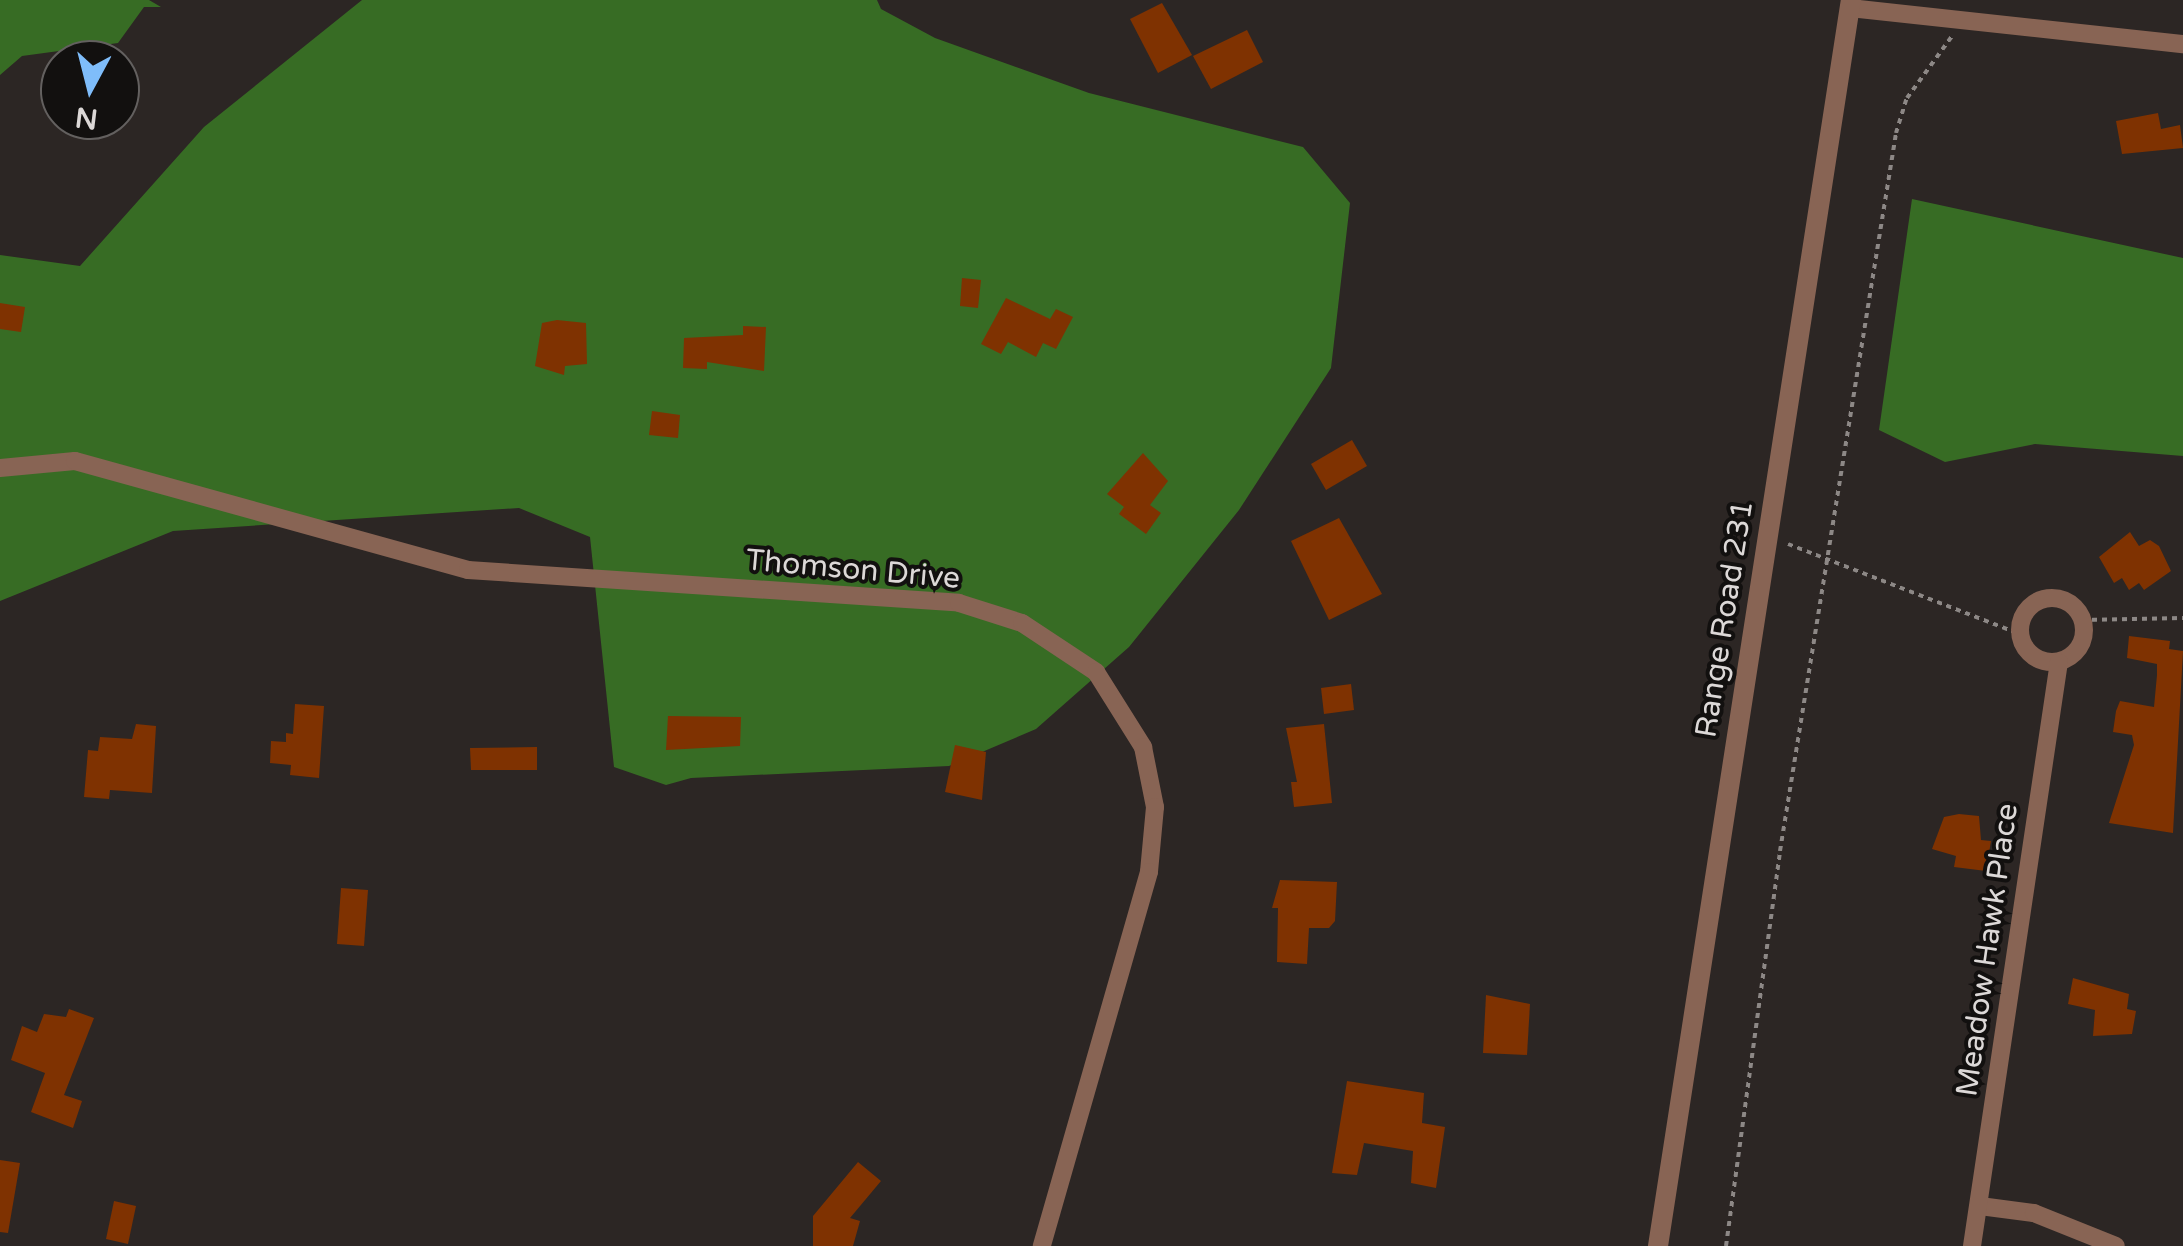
<!DOCTYPE html>
<style>
body{margin:0}
#map{position:relative;width:2183px;height:1246px;overflow:hidden;background:#2c2624;font-family:"Varela Round",sans-serif}
div>[style]{position:absolute}
[style*='--x']{left:calc(var(--x)*1px);top:calc(var(--y)*1px);width:calc(var(--w)*1px);rotate:calc(var(--a)*1deg)}
.forest>*{inset:0;background:#376c24}
.building>*{inset:0;background:#7f3201}
.path>*{height:4px;margin-top:-2px;transform-origin:0;background:repeating-linear-gradient(90deg,#8d8886 0 5px,transparent 0 10px)}
.minor>*{height:18px;margin:-9px;padding:0 9px;transform-origin:9px;border-radius:9px;background:#886454}
.minor>.ring{margin:-9px;padding:0;box-sizing:content-box;background:none;border:18px solid #886454;border-radius:50%}
.tertiary>*{height:20px;margin:-10px;padding:0 10px;transform-origin:10px;border-radius:10px;background:#886454}
span{translate:-50% -50%;white-space:nowrap;text-align:center;line-height:1.15;-webkit-text-stroke:8px #12100f;paint-order:stroke}
.street-label{font-size:30px;color:#dcd8d7}
.north{position:absolute;left:40px;top:40px;width:100px;height:100px;box-sizing:border-box;background:#12100f;border:2px solid #63605f;border-radius:50%;rotate:187deg;font-size:28px;font-weight:700;line-height:40px;text-align:center;color:#dcd8d7}
.north::after{content:'';display:block;margin:auto;width:35px;height:45px;background:#7fbdfa;clip-path:polygon(50% 0,100% 100%,50% 72%,0 100%)}
</style>
<div id="map">
<div class="forest">
<i style="clip-path:polygon(0 0,149px 0,161px 7px,144px 7px,118px 43px,22px 56px,0 75px)"></i>
<i style="clip-path:polygon(362px 0,877px 0,881px 9px,935px 38px,1089px 93px,1303px 147px,1350px 203px,1331px 368px,1239px 510px,1129px 647px,1036px 729px,949px 766px,691px 778px,666px 785px,614px 767px,590px 537px,519px 508px,173px 531px,0 601px,0 255px,80px 266px,204px 127px)"></i>
<i style="clip-path:polygon(1912px 199px,2183px 258px,2183px 456px,2035px 444px,1945px 462px,1879px 430px)"></i>
</div>
<div class="building">
<i style="clip-path:polygon(1162px 3px,1192px 55px,1158px 73px,1130px 19px)"></i>
<i style="clip-path:polygon(1247px 30px,1263px 62px,1211px 89px,1193px 56px)"></i>
<i style="clip-path:polygon(2158px 113px,2161px 129px,2180px 125px,2183px 148px,2122px 154px,2116px 121px)"></i>
<i style="clip-path:polygon(962px 278px,981px 280px,978px 308px,960px 306px)"></i>
<i style="clip-path:polygon(1006px 298px,1050px 319px,1056px 309px,1073px 317px,1056px 349px,1043px 343px,1036px 357px,1008px 342px,1001px 354px,981px 344px)"></i>
<i style="clip-path:polygon(0 303px,25px 307px,21px 332px,0 329px)"></i>
<i style="clip-path:polygon(557px 320px,586px 323px,587px 364px,565px 366px,564px 375px,535px 366px,542px 323px)"></i>
<i style="clip-path:polygon(743px 326px,766px 327px,764px 371px,707px 362px,707px 369px,683px 368px,684px 338px,743px 335px)"></i>
<i style="clip-path:polygon(652px 411px,680px 415px,678px 438px,649px 435px)"></i>
<i style="clip-path:polygon(1352px 440px,1367px 466px,1326px 490px,1311px 464px)"></i>
<i style="clip-path:polygon(1143px 453px,1168px 481px,1150px 505px,1161px 513px,1146px 534px,1119px 514px,1124px 507px,1107px 494px)"></i>
<i style="clip-path:polygon(1339px 518px,1382px 594px,1329px 620px,1291px 541px)"></i>
<i style="clip-path:polygon(2130px 532px,2139px 546px,2150px 540px,2159px 546px,2171px 571px,2144px 590px,2139px 583px,2129px 590px,2122px 578px,2114px 583px,2099px 557px)"></i>
<i style="clip-path:polygon(2129px 636px,2170px 641px,2169px 649px,2183px 651px,2173px 833px,2109px 823px,2134px 745px,2132px 735px,2113px 732px,2116px 711px,2120px 701px,2154px 707px,2157px 675px,2157px 664px,2127px 658px)"></i>
<i style="clip-path:polygon(1351px 684px,1354px 710px,1324px 714px,1321px 688px)"></i>
<i style="clip-path:polygon(295px 704px,324px 706px,319px 778px,290px 775px,291px 765px,270px 763px,271px 741px,286px 742px,286px 733px,293px 734px)"></i>
<i style="clip-path:polygon(668px 716px,741px 717px,740px 746px,666px 750px)"></i>
<i style="clip-path:polygon(136px 724px,156px 726px,152px 793px,110px 790px,109px 799px,84px 797px,88px 750px,98px 751px,100px 737px,132px 739px)"></i>
<i style="clip-path:polygon(1324px 724px,1332px 803px,1294px 807px,1291px 782px,1297px 782px,1286px 728px)"></i>
<i style="clip-path:polygon(955px 745px,986px 752px,982px 800px,945px 792px)"></i>
<i style="clip-path:polygon(537px 747px,537px 770px,471px 770px,470px 748px)"></i>
<i style="clip-path:polygon(1959px 814px,1979px 816px,1981px 840px,1991px 841px,1986px 871px,1954px 867px,1956px 856px,1932px 849px,1944px 817px)"></i>
<i style="clip-path:polygon(1280px 880px,1337px 882px,1335px 921px,1329px 928px,1309px 928px,1307px 964px,1277px 962px,1278px 908px,1272px 908px)"></i>
<i style="clip-path:polygon(341px 888px,368px 890px,364px 946px,337px 944px)"></i>
<i style="clip-path:polygon(2073px 978px,2129px 994px,2127px 1009px,2136px 1011px,2132px 1034px,2093px 1036px,2095px 1010px,2068px 1004px)"></i>
<i style="clip-path:polygon(1486px 995px,1530px 1004px,1527px 1055px,1483px 1053px)"></i>
<i style="clip-path:polygon(69px 1009px,94px 1018px,64px 1095px,82px 1101px,73px 1128px,31px 1112px,45px 1073px,11px 1060px,22px 1026px,37px 1032px,44px 1014px,66px 1017px)"></i>
<i style="clip-path:polygon(1347px 1081px,1424px 1093px,1422px 1123px,1445px 1127px,1436px 1188px,1411px 1183px,1413px 1151px,1364px 1143px,1357px 1175px,1332px 1173px)"></i>
<i style="clip-path:polygon(0 1160px,20px 1163px,8px 1233px,0 1232px)"></i>
<i style="clip-path:polygon(858px 1162px,881px 1181px,850px 1218px,860px 1221px,853px 1246px,813px 1246px,813px 1216px)"></i>
<i style="clip-path:polygon(114px 1201px,136px 1206px,128px 1244px,106px 1239px)"></i>
</div>
<div class="path">
<i style="--x:1788;--y:544;--w:249;--a:21.2"></i>
<i style="--x:2082;--y:620;--w:101;--a:-1.1"></i>
<i style="--x:1726;--y:1246;--w:399;--a:-82.2"></i>
<i style="--x:1780;--y:851;--w:727;--a:-80.82"></i>
<i style="--x:1896;--y:133;--w:37;--a:-73"></i>
<i style="--x:1907;--y:98;--w:77;--a:-54"></i>
</div>
<div class="minor">
<i style="--x:1850;--y:8;--w:335;--a:6.2"></i>
<i style="--x:0;--y:468;--w:75;--a:-5.3"></i>
<i style="--x:75;--y:461;--w:408;--a:15.5"></i>
<i style="--x:468;--y:570;--w:492;--a:3.8"></i>
<i style="--x:959;--y:603;--w:66;--a:17.6"></i>
<i style="--x:1022;--y:623;--w:89;--a:33.5"></i>
<i style="--x:1096;--y:672;--w:89;--a:57.9"></i>
<i style="--x:1143;--y:747;--w:61;--a:78.7"></i>
<i style="--x:1155;--y:807;--w:65;--a:95.3"></i>
<i style="--x:1149;--y:872;--w:389;--a:106"></i>
<i class="ring" style="left:2020px;top:598px;width:46px;height:46px"></i>
<i style="--x:1980;--y:1206;--w:54;--a:7.4"></i>
<i style="--x:2034;--y:1213;--w:88;--a:21.9"></i>
<i style="--x:1972;--y:1246;--w:590;--a:-81.53"></i>
</div>
<div class="tertiary">
<i style="--x:1658;--y:1246;--w:1261;--a:-81.2"></i>
</div>
<div class="street-label">
<span style="left:853px;top:570px;rotate:5deg">Thomson Drive</span>
<span style="left:1725px;top:619px;rotate:-81deg">Range Road 231</span>
<span style="left:1988px;top:950px;rotate:-82deg">Meadow Hawk Place</span>
</div>
<div class="north">N</div>
</div>
